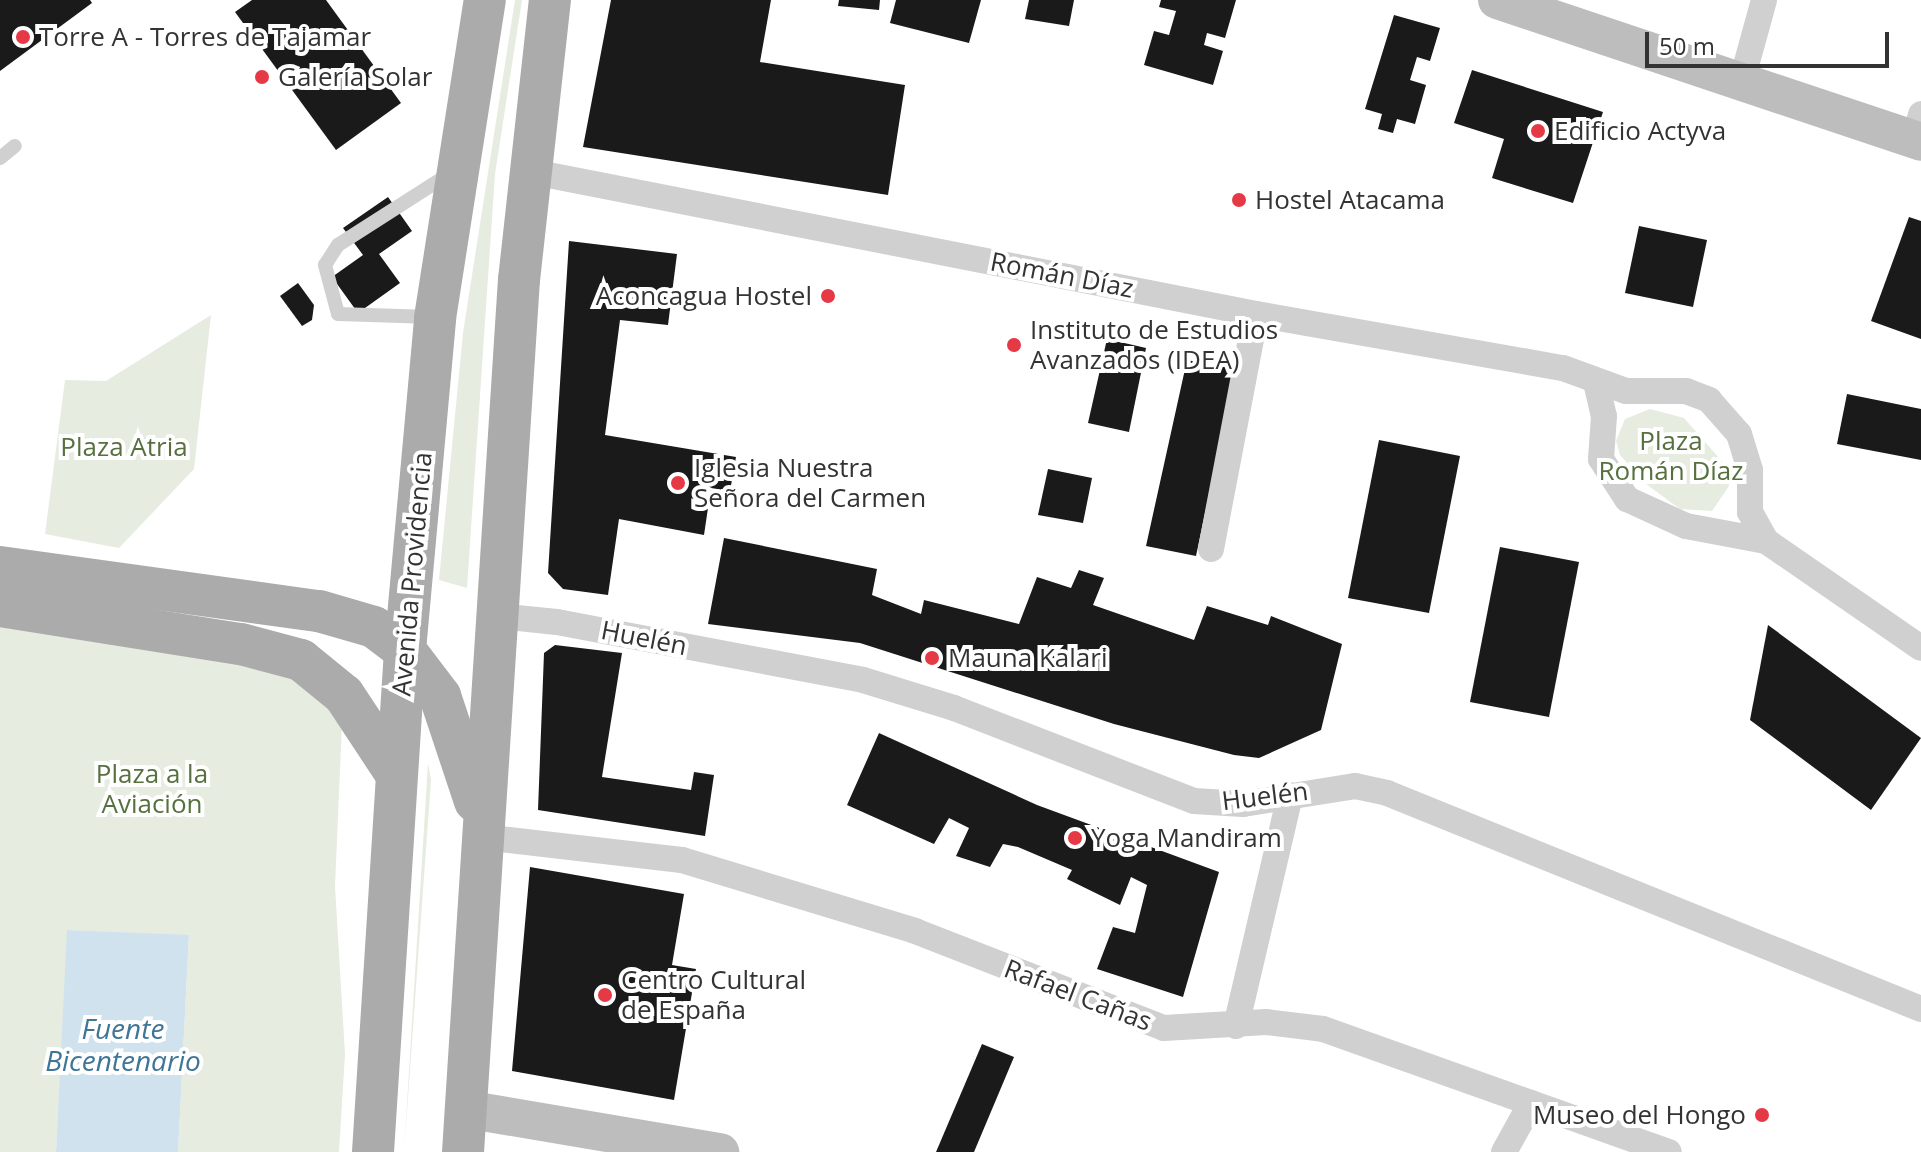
<!DOCTYPE html>
<meta charset="utf-8">
<style>
body{margin:0}
#map{position:relative;width:1921px;height:1152px;overflow:hidden;background:#fff;font-family:"Open Sans",sans-serif}
div>[style]{position:absolute}
[style*='--x']{left:calc(var(--x)*1px);top:calc(var(--y)*1px);width:calc(var(--w)*1px);rotate:calc(var(--a)*1deg)}
.green>*{inset:0;background:#e6ecdf}
.water>*{inset:0;background:#cfe2ee}
.building>*{inset:0;background:#1a1a1a}
.lane>*{height:14px;margin:-7px;padding:0 7px;transform-origin:7px;border-radius:7px;background:#d0d0d0}
.street>*{height:26px;margin:-13px;padding:0 13px;transform-origin:13px;border-radius:13px;background:#d0d0d0}
.secondary>*{height:38px;margin:-19px;padding:0 19px;transform-origin:19px;border-radius:19px;background:#bdbdbd}
.primary>*{height:42px;margin:-21px;padding:0 21px;transform-origin:21px;border-radius:21px;background:#ababab}
.dots>*{width:22px;height:22px;translate:-50% -50%;box-sizing:border-box;border:4px solid #fff;border-radius:50%}
span{translate:-50% -50%;white-space:nowrap;text-align:center;line-height:1.15;-webkit-text-stroke:8px #fff;paint-order:stroke}
.poi-label{font-size:26px;color:#333}
.left{translate:0 -50%;text-align:left}
.right{translate:-100% -50%;text-align:right}
.street-label{font-size:26px;color:#333}
.park-label{font-size:26px;color:#56703f}
.water-label{font-size:28px;color:#3f7597;font-style:italic}
.scale{position:absolute;left:1645px;top:32px;width:244px;height:36px;box-sizing:border-box;border:4px solid #333;border-top:0;padding-left:10px;font-size:24px;line-height:28px;white-space:nowrap;color:#333;-webkit-text-stroke:6px #fff;paint-order:stroke}
</style>
<div id="map">
<div class="green">
<i style="clip-path:polygon(515px 0,522px 0,495px 174px,467px 588px,439px 580px,463px 333px)"></i>
<i style="clip-path:polygon(211px 315px,194px 469px,119px 548px,45px 534px,65px 380px,106px 381px)"></i>
<i style="clip-path:polygon(1650px 409px,1684px 418px,1727px 467px,1729px 486px,1712px 511px,1680px 509px,1646px 484px,1620px 455px,1616px 441px,1625px 419px)"></i>
<i style="clip-path:polygon(0 617px,297px 668px,342px 723px,335px 886px,345px 1054px,339px 1152px,178px 1152px,189px 936px,68px 930px,56px 1152px,0 1152px)"></i>
<i style="clip-path:polygon(428px 763px,431px 780px,404px 1152px)"></i>
</div>
<div class="water">
<i style="clip-path:polygon(67px 930px,189px 935px,178px 1152px,56px 1152px)"></i>
</div>
<div class="building">
<i style="clip-path:polygon(0 0,90px 0,92px 3px,0 71px)"></i>
<i style="clip-path:polygon(252px 0,326px 0,401px 103px,336px 150px,235px 12px)"></i>
<i style="clip-path:polygon(611px 0,771px 0,760px 62px,905px 85px,888px 195px,583px 147px)"></i>
<i style="clip-path:polygon(839px 0,880px 0,879px 10px,838px 6px)"></i>
<i style="clip-path:polygon(896px 0,981px 0,969px 43px,890px 23px)"></i>
<i style="clip-path:polygon(1029px 0,1074px 0,1069px 26px,1025px 19px)"></i>
<i style="clip-path:polygon(1161px 0,1236px 0,1225px 38px,1207px 33px,1204px 45px,1223px 51px,1213px 85px,1144px 65px,1154px 31px,1169px 35px,1176px 11px,1159px 7px)"></i>
<i style="clip-path:polygon(1394px 15px,1440px 28px,1430px 61px,1417px 57px,1410px 80px,1426px 85px,1415px 124px,1397px 119px,1393px 133px,1378px 129px,1382px 114px,1365px 109px)"></i>
<i style="clip-path:polygon(1472px 70px,1603px 112px,1573px 203px,1492px 178px,1504px 139px,1454px 123px)"></i>
<i style="clip-path:polygon(388px 197px,412px 231px,379px 254px,400px 283px,358px 313px,332px 277px,363px 255px,343px 228px)"></i>
<i style="clip-path:polygon(1909px 217px,1921px 221px,1921px 339px,1871px 321px)"></i>
<i style="clip-path:polygon(1639px 226px,1707px 240px,1693px 307px,1625px 293px)"></i>
<i style="clip-path:polygon(569px 241px,677px 254px,668px 325px,620px 320px,605px 435px,736px 457px,730px 491px,711px 488px,704px 535px,619px 519px,608px 595px,563px 589px,548px 573px)"></i>
<i style="clip-path:polygon(298px 283px,314px 305px,312px 320px,302px 326px,280px 296px)"></i>
<i style="clip-path:polygon(1107px 339px,1146px 348px,1129px 432px,1088px 423px)"></i>
<i style="clip-path:polygon(1214px 357px,1237px 361px,1196px 556px,1146px 546px,1187px 360px,1212px 365px)"></i>
<i style="clip-path:polygon(1847px 394px,1921px 409px,1921px 460px,1837px 444px)"></i>
<i style="clip-path:polygon(1379px 440px,1460px 456px,1429px 613px,1348px 598px)"></i>
<i style="clip-path:polygon(1048px 469px,1092px 478px,1083px 523px,1038px 515px)"></i>
<i style="clip-path:polygon(724px 538px,877px 569px,872px 595px,921px 614px,924px 600px,1019px 624px,1037px 577px,1071px 588px,1079px 570px,1104px 578px,1093px 605px,1194px 640px,1207px 606px,1268px 625px,1271px 616px,1342px 644px,1321px 730px,1259px 758px,1234px 755px,1114px 724px,860px 643px,708px 624px)"></i>
<i style="clip-path:polygon(1500px 547px,1579px 562px,1549px 717px,1470px 702px)"></i>
<i style="clip-path:polygon(1768px 625px,1921px 738px,1871px 810px,1750px 720px)"></i>
<i style="clip-path:polygon(555px 645px,622px 653px,602px 777px,691px 790px,694px 772px,714px 775px,705px 836px,538px 810px,544px 653px)"></i>
<i style="clip-path:polygon(879px 733px,1037px 805px,1219px 872px,1183px 997px,1097px 969px,1113px 927px,1135px 933px,1147px 885px,1131px 877px,1120px 905px,1067px 879px,1072px 870px,1018px 847px,1003px 844px,990px 867px,956px 856px,969px 828px,949px 818px,934px 844px,847px 805px)"></i>
<i style="clip-path:polygon(530px 867px,684px 894px,672px 965px,696px 969px,674px 1100px,512px 1071px)"></i>
<i style="clip-path:polygon(982px 1044px,1014px 1057px,974px 1152px,936px 1152px)"></i>
</div>
<div class="lane">
<i style="--x:0;--y:158;--w:19;--a:-39"></i>
<i style="--x:431;--y:317;--w:93;--a:-178.2"></i>
<i style="--x:338;--y:314;--w:51;--a:-104.9"></i>
<i style="--x:325;--y:265;--w:24;--a:-57"></i>
<i style="--x:338;--y:245;--w:132;--a:-32.6"></i>
</div>
<div class="street">
<i style="--x:1742;--y:80;--w:83;--a:-74.6"></i>
<i style="--x:1914;--y:139;--w:26;--a:-74"></i>
<i style="--x:528;--y:171;--w:742;--a:11.11"></i>
<i style="--x:1256;--y:314;--w:312;--a:10"></i>
<i style="--x:1563;--y:368;--w:67;--a:20.1"></i>
<i style="--x:1626;--y:391;--w:60;--a:0"></i>
<i style="--x:1686;--y:391;--w:25;--a:21"></i>
<i style="--x:1709;--y:400;--w:45;--a:48.6"></i>
<i style="--x:1739;--y:434;--w:38;--a:73"></i>
<i style="--x:1750;--y:470;--w:42;--a:90"></i>
<i style="--x:1750;--y:512;--w:33;--a:61"></i>
<i style="--x:1596;--y:382;--w:35;--a:77"></i>
<i style="--x:1604;--y:416;--w:43;--a:94"></i>
<i style="--x:1601;--y:459;--w:48;--a:57"></i>
<i style="--x:1627;--y:499;--w:65;--a:24.6"></i>
<i style="--x:1686;--y:526;--w:81;--a:10.6"></i>
<i style="--x:1766;--y:541;--w:188;--a:34.6"></i>
<i style="--x:1211;--y:549;--w:239;--a:-79.2"></i>
<i style="--x:498;--y:616;--w:59;--a:5.8"></i>
<i style="--x:557;--y:622;--w:311;--a:10.7"></i>
<i style="--x:863;--y:680;--w:95;--a:17.1"></i>
<i style="--x:954;--y:708;--w:257;--a:21.2"></i>
<i style="--x:1194;--y:801;--w:49;--a:3.5"></i>
<i style="--x:1243;--y:804;--w:113;--a:-9.1"></i>
<i style="--x:1355;--y:786;--w:33;--a:12"></i>
<i style="--x:1387;--y:793;--w:576;--a:22.02"></i>
<i style="--x:483;--y:837;--w:200;--a:6.6"></i>
<i style="--x:682;--y:860;--w:244;--a:16.9"></i>
<i style="--x:915;--y:931;--w:267;--a:21.3"></i>
<i style="--x:1164;--y:1028;--w:102;--a:-3.4"></i>
<i style="--x:1266;--y:1022;--w:57;--a:7"></i>
<i style="--x:1323;--y:1029;--w:367;--a:19.6"></i>
<i style="--x:1236;--y:1026;--w:237;--a:-76.8"></i>
<i style="--x:1504;--y:1152;--w:56;--a:-61.1"></i>
</div>
<div class="secondary">
<i style="--x:1497;--y:0;--w:447;--a:18.5"></i>
<i style="--x:465;--y:1109;--w:259;--a:9.6"></i>
</div>
<div class="primary">
<i style="--x:0;--y:567;--w:322;--a:7.9"></i>
<i style="--x:319;--y:611;--w:57;--a:16.2"></i>
<i style="--x:374;--y:627;--w:39;--a:37"></i>
<i style="--x:405;--y:650;--w:58;--a:52.7"></i>
<i style="--x:440;--y:696;--w:111;--a:71.6"></i>
<i style="--x:0;--y:606;--w:244;--a:9"></i>
<i style="--x:241;--y:644;--w:62;--a:14.9"></i>
<i style="--x:301;--y:660;--w:55;--a:39.1"></i>
<i style="--x:344;--y:695;--w:95;--a:56.6"></i>
<i style="--x:373;--y:1152;--w:503;--a:-86.35"></i>
<i style="--x:405;--y:650;--w:333;--a:-84.8"></i>
<i style="--x:435;--y:318;--w:322;--a:-81.1"></i>
<i style="--x:463;--y:1152;--w:874;--a:-86.33"></i>
<i style="--x:519;--y:280;--w:282;--a:-83.7"></i>
</div>
<div class="dots">
<i style="left:23px;top:37px;background:#e63946"></i>
<i style="left:262px;top:77px;background:#e63946"></i>
<i style="left:1538px;top:131px;background:#e63946"></i>
<i style="left:1239px;top:200px;background:#e63946"></i>
<i style="left:828px;top:296px;background:#e63946"></i>
<i style="left:1014px;top:345px;background:#e63946"></i>
<i style="left:678px;top:483px;background:#e63946"></i>
<i style="left:932px;top:658px;background:#e63946"></i>
<i style="left:1075px;top:838px;background:#e63946"></i>
<i style="left:605px;top:995px;background:#e63946"></i>
<i style="left:1762px;top:1115px;background:#e63946"></i>
</div>
<div class="poi-label">
<span class="left" style="left:39px;top:37px">Torre A - Torres de Tajamar</span>
<span class="left" style="left:278px;top:77px">Galería Solar</span>
<span class="left" style="left:1554px;top:131px">Edificio Actyva</span>
<span class="left" style="left:1255px;top:200px">Hostel Atacama</span>
<span class="right" style="left:812px;top:296px">Aconcagua Hostel</span>
<span class="left" style="left:1030px;top:345px">Instituto de Estudios<br>Avanzados (IDEA)</span>
<span class="left" style="left:694px;top:483px">Iglesia Nuestra<br>Señora del Carmen</span>
<span class="left" style="left:948px;top:658px">Mauna Kalari</span>
<span class="left" style="left:1091px;top:838px">Yoga Mandiram</span>
<span class="left" style="left:621px;top:995px">Centro Cultural<br>de España</span>
<span class="right" style="left:1746px;top:1115px">Museo del Hongo</span>
</div>
<div class="street-label">
<span style="left:1062px;top:275px;rotate:11deg">Román Díaz</span>
<span style="left:412px;top:574px;rotate:-85deg">Avenida Providencia</span>
<span style="left:644px;top:638px;rotate:11deg">Huelén</span>
<span style="left:1265px;top:796px;rotate:-7deg">Huelén</span>
<span style="left:1078px;top:995px;rotate:21deg">Rafael Cañas</span>
</div>
<div class="park-label">
<span style="left:1671px;top:456px">Plaza<br>Román Díaz</span>
<span style="left:124px;top:447px">Plaza Atria</span>
<span style="left:152px;top:789px">Plaza a la<br>Aviación</span>
</div>
<div class="water-label">
<span style="left:123px;top:1044px">Fuente<br>Bicentenario</span>
</div>
<div class="scale">50 m</div>
</div>
